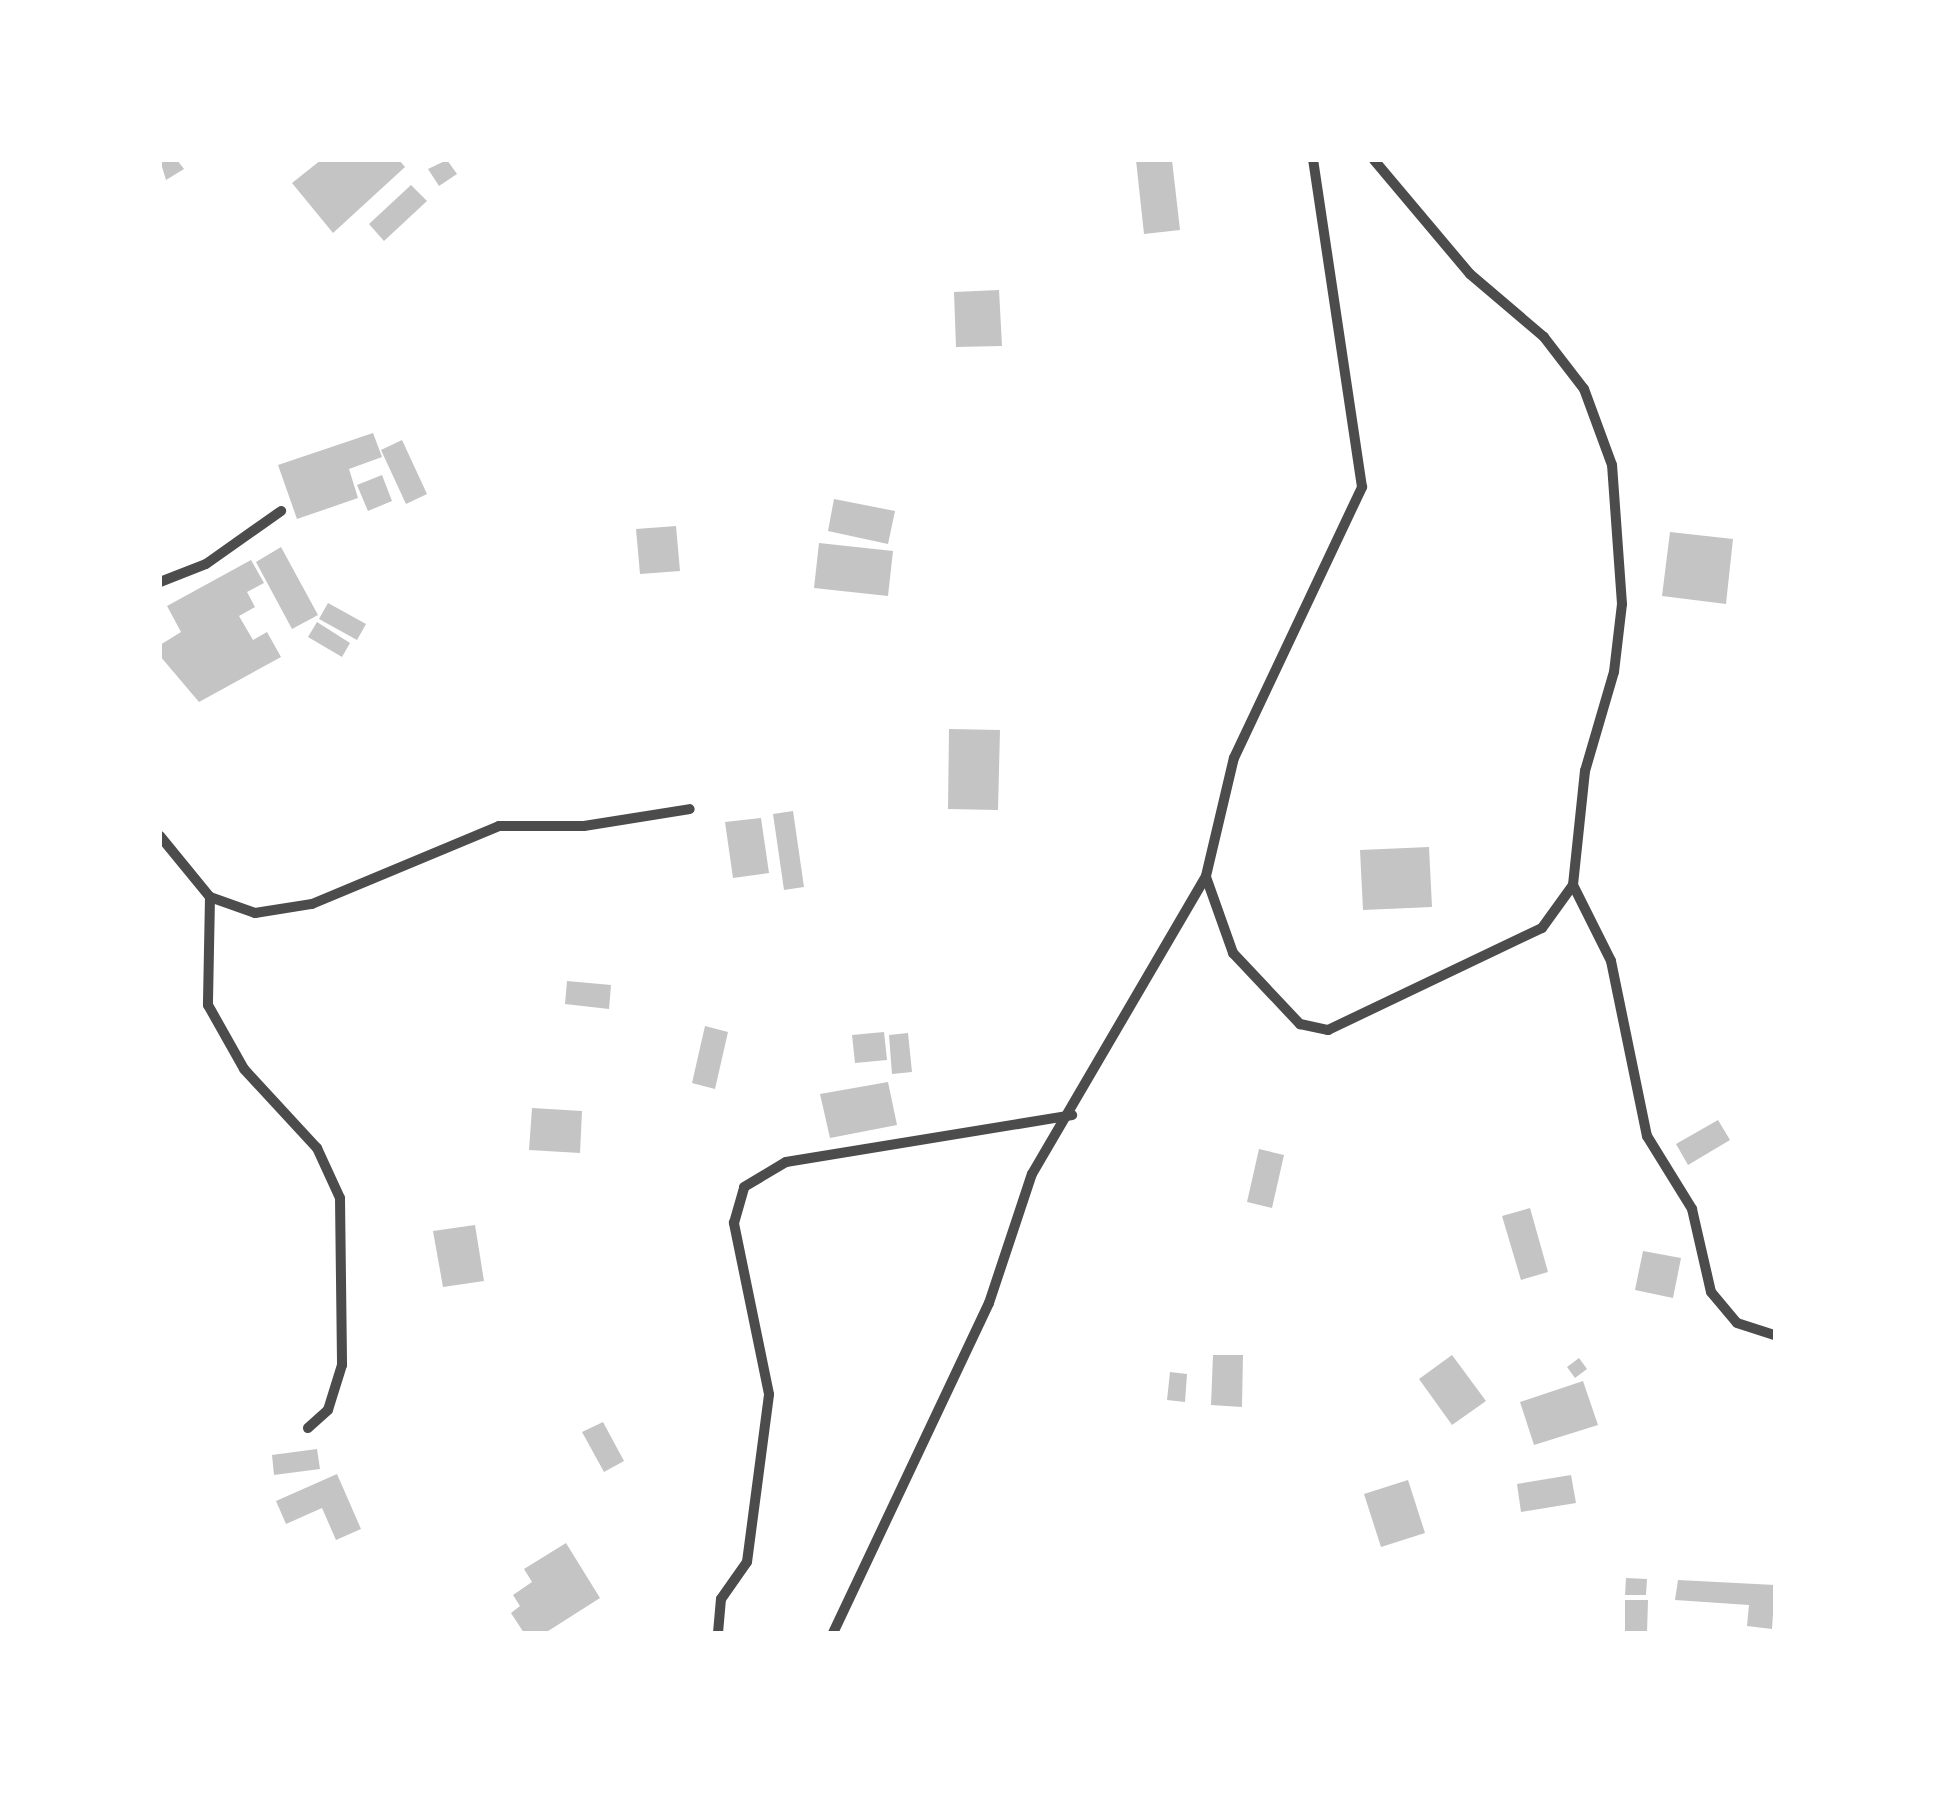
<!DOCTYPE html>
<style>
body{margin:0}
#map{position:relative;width:1935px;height:1793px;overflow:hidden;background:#fff;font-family:"IBM Plex Sans",sans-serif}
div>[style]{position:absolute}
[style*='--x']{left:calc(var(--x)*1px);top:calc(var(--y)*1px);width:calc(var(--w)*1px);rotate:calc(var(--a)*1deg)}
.building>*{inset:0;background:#c4c4c4}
.minor>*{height:10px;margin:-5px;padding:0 5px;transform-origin:5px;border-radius:5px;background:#4c4c4c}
span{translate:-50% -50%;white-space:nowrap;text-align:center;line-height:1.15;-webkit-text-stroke:10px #fff;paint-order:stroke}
.frame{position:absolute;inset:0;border:162px solid #fff;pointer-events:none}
</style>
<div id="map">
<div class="building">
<i style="clip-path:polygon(160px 160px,177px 160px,184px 169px,166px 180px)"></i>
<i style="clip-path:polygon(321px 160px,399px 160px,405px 167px,333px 233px,292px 183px)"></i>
<i style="clip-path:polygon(447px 160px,457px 174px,439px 186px,428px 169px)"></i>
<i style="clip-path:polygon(1136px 160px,1172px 160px,1180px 230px,1144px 234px)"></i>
<i style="clip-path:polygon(411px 185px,427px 201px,384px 241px,369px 224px)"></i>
<i style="clip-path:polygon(999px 290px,1002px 346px,956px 347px,954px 292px)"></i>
<i style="clip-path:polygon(373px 433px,382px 457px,349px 469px,358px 498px,297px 519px,278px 465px)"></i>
<i style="clip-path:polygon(402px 440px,427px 494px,406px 504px,381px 450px)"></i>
<i style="clip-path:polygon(382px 475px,392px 501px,368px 511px,357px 485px)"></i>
<i style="clip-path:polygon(834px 499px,895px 511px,888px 544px,828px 531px)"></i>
<i style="clip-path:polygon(676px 526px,680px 571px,640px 574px,636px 529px)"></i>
<i style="clip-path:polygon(1670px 532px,1733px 539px,1726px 604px,1662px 596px)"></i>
<i style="clip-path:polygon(819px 543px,893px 551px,888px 596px,814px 588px)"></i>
<i style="clip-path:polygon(281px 547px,318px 615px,292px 629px,256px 562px)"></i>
<i style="clip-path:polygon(251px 560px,264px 583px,247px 592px,255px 607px,239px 616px,253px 640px,267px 632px,281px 657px,199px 702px,160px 656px,160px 645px,181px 632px,167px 606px)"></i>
<i style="clip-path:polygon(328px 603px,366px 624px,357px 640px,319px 619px)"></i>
<i style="clip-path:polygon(317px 622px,350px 643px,342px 657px,308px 637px)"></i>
<i style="clip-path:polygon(949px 729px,1000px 730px,998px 810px,948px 809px)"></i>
<i style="clip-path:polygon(793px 811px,804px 887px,784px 890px,773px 814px)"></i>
<i style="clip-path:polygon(761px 818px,769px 873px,733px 878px,725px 822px)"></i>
<i style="clip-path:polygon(1429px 847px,1432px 907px,1363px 910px,1360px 850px)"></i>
<i style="clip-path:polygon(567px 981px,611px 985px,609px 1009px,565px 1004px)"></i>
<i style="clip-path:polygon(705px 1026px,728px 1032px,715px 1089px,692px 1083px)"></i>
<i style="clip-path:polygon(884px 1032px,887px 1060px,855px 1063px,852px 1035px)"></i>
<i style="clip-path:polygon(908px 1033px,912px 1072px,892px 1074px,889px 1035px)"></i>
<i style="clip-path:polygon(888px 1082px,897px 1125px,830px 1138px,820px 1094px)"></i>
<i style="clip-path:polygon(532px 1108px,582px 1111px,580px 1153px,529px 1150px)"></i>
<i style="clip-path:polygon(1718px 1120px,1730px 1140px,1688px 1165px,1676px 1144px)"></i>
<i style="clip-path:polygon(1259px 1149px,1284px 1155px,1272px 1208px,1247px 1202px)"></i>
<i style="clip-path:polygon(1530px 1208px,1548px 1272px,1521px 1280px,1502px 1216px)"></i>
<i style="clip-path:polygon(475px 1225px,484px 1281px,443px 1287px,433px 1231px)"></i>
<i style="clip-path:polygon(1643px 1251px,1681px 1258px,1673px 1298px,1635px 1290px)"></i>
<i style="clip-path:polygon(1213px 1355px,1243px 1355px,1242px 1407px,1211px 1405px)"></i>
<i style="clip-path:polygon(1452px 1355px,1486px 1401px,1452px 1425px,1419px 1379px)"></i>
<i style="clip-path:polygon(1579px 1358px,1587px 1369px,1575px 1378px,1567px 1367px)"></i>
<i style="clip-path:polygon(1170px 1372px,1187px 1374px,1185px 1402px,1167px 1400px)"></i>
<i style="clip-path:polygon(1583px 1381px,1598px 1425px,1534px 1445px,1520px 1402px)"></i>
<i style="clip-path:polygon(603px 1422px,624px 1461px,604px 1472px,582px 1432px)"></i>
<i style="clip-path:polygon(317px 1449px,320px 1469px,274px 1475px,272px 1455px)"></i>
<i style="clip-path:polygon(337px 1474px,361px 1529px,336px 1540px,322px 1508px,286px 1524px,276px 1501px)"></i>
<i style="clip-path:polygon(1571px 1475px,1576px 1503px,1521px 1512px,1517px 1484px)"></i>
<i style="clip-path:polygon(1408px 1480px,1425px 1533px,1381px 1547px,1364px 1494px)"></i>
<i style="clip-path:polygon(566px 1543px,600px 1598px,545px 1633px,524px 1633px,511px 1613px,520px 1606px,513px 1595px,532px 1582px,524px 1569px)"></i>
<i style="clip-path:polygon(1626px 1578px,1647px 1579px,1646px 1595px,1625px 1595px)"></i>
<i style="clip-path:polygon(1678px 1580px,1775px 1585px,1772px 1629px,1747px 1626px,1749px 1605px,1675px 1600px)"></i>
<i style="clip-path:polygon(1625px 1600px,1648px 1600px,1647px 1633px,1625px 1633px)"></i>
</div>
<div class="minor">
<i style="--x:160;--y:582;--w:49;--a:-21.4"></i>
<i style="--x:206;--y:564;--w:92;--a:-35.2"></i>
<i style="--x:160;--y:836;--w:79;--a:50.7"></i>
<i style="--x:210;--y:897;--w:48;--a:19.6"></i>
<i style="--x:255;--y:913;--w:58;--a:-9"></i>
<i style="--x:312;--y:904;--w:203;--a:-22.6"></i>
<i style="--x:499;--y:826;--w:85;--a:0"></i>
<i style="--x:584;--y:826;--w:107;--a:-9.1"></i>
<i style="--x:1206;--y:877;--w:81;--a:70.4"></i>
<i style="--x:1233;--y:953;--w:98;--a:46.7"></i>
<i style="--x:1300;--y:1024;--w:29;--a:12"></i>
<i style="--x:1328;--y:1030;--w:237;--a:-25.5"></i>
<i style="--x:1542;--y:928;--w:53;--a:-54.2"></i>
<i style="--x:1573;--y:885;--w:115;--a:-84"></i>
<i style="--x:1585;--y:771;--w:103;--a:-73.7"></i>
<i style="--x:1614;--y:672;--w:68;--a:-83.3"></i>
<i style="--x:1622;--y:604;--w:139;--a:-94.1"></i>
<i style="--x:1612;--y:465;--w:81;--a:-110.2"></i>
<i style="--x:1584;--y:389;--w:66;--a:-127.6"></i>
<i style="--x:1544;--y:337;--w:97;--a:-139.6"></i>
<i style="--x:1470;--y:274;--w:149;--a:-130.1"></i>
<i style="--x:1573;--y:885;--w:85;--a:63.4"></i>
<i style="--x:1611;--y:961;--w:179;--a:78.4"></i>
<i style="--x:1647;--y:1136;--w:86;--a:58.3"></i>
<i style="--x:1692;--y:1209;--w:85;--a:77.1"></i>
<i style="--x:1711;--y:1292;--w:40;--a:50"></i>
<i style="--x:1737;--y:1323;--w:40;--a:18"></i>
<i style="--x:210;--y:897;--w:108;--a:91.1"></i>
<i style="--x:208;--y:1005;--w:73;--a:60.6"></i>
<i style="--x:244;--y:1069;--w:108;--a:47.3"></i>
<i style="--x:317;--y:1148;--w:55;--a:65.3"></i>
<i style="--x:340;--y:1198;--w:167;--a:89.3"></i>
<i style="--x:342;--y:1365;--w:47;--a:107.3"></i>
<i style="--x:328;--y:1410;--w:27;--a:138"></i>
<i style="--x:718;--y:1633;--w:34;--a:-85"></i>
<i style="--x:721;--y:1599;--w:45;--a:-54.9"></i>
<i style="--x:747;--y:1562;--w:169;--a:-82.5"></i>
<i style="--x:769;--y:1394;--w:175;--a:-101.6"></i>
<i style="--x:734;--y:1223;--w:37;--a:-74"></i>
<i style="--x:744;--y:1187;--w:49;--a:-30.8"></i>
<i style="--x:786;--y:1162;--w:290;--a:-9.3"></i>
<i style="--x:833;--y:1633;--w:365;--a:-64.7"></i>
<i style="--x:989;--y:1303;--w:136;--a:-71.6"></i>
<i style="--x:1032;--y:1174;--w:345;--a:-59.7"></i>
<i style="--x:1206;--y:876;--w:121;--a:-76.7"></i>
<i style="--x:1234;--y:758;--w:300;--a:-64.7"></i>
<i style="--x:1362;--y:487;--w:331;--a:-98.5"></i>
</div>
<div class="frame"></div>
</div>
